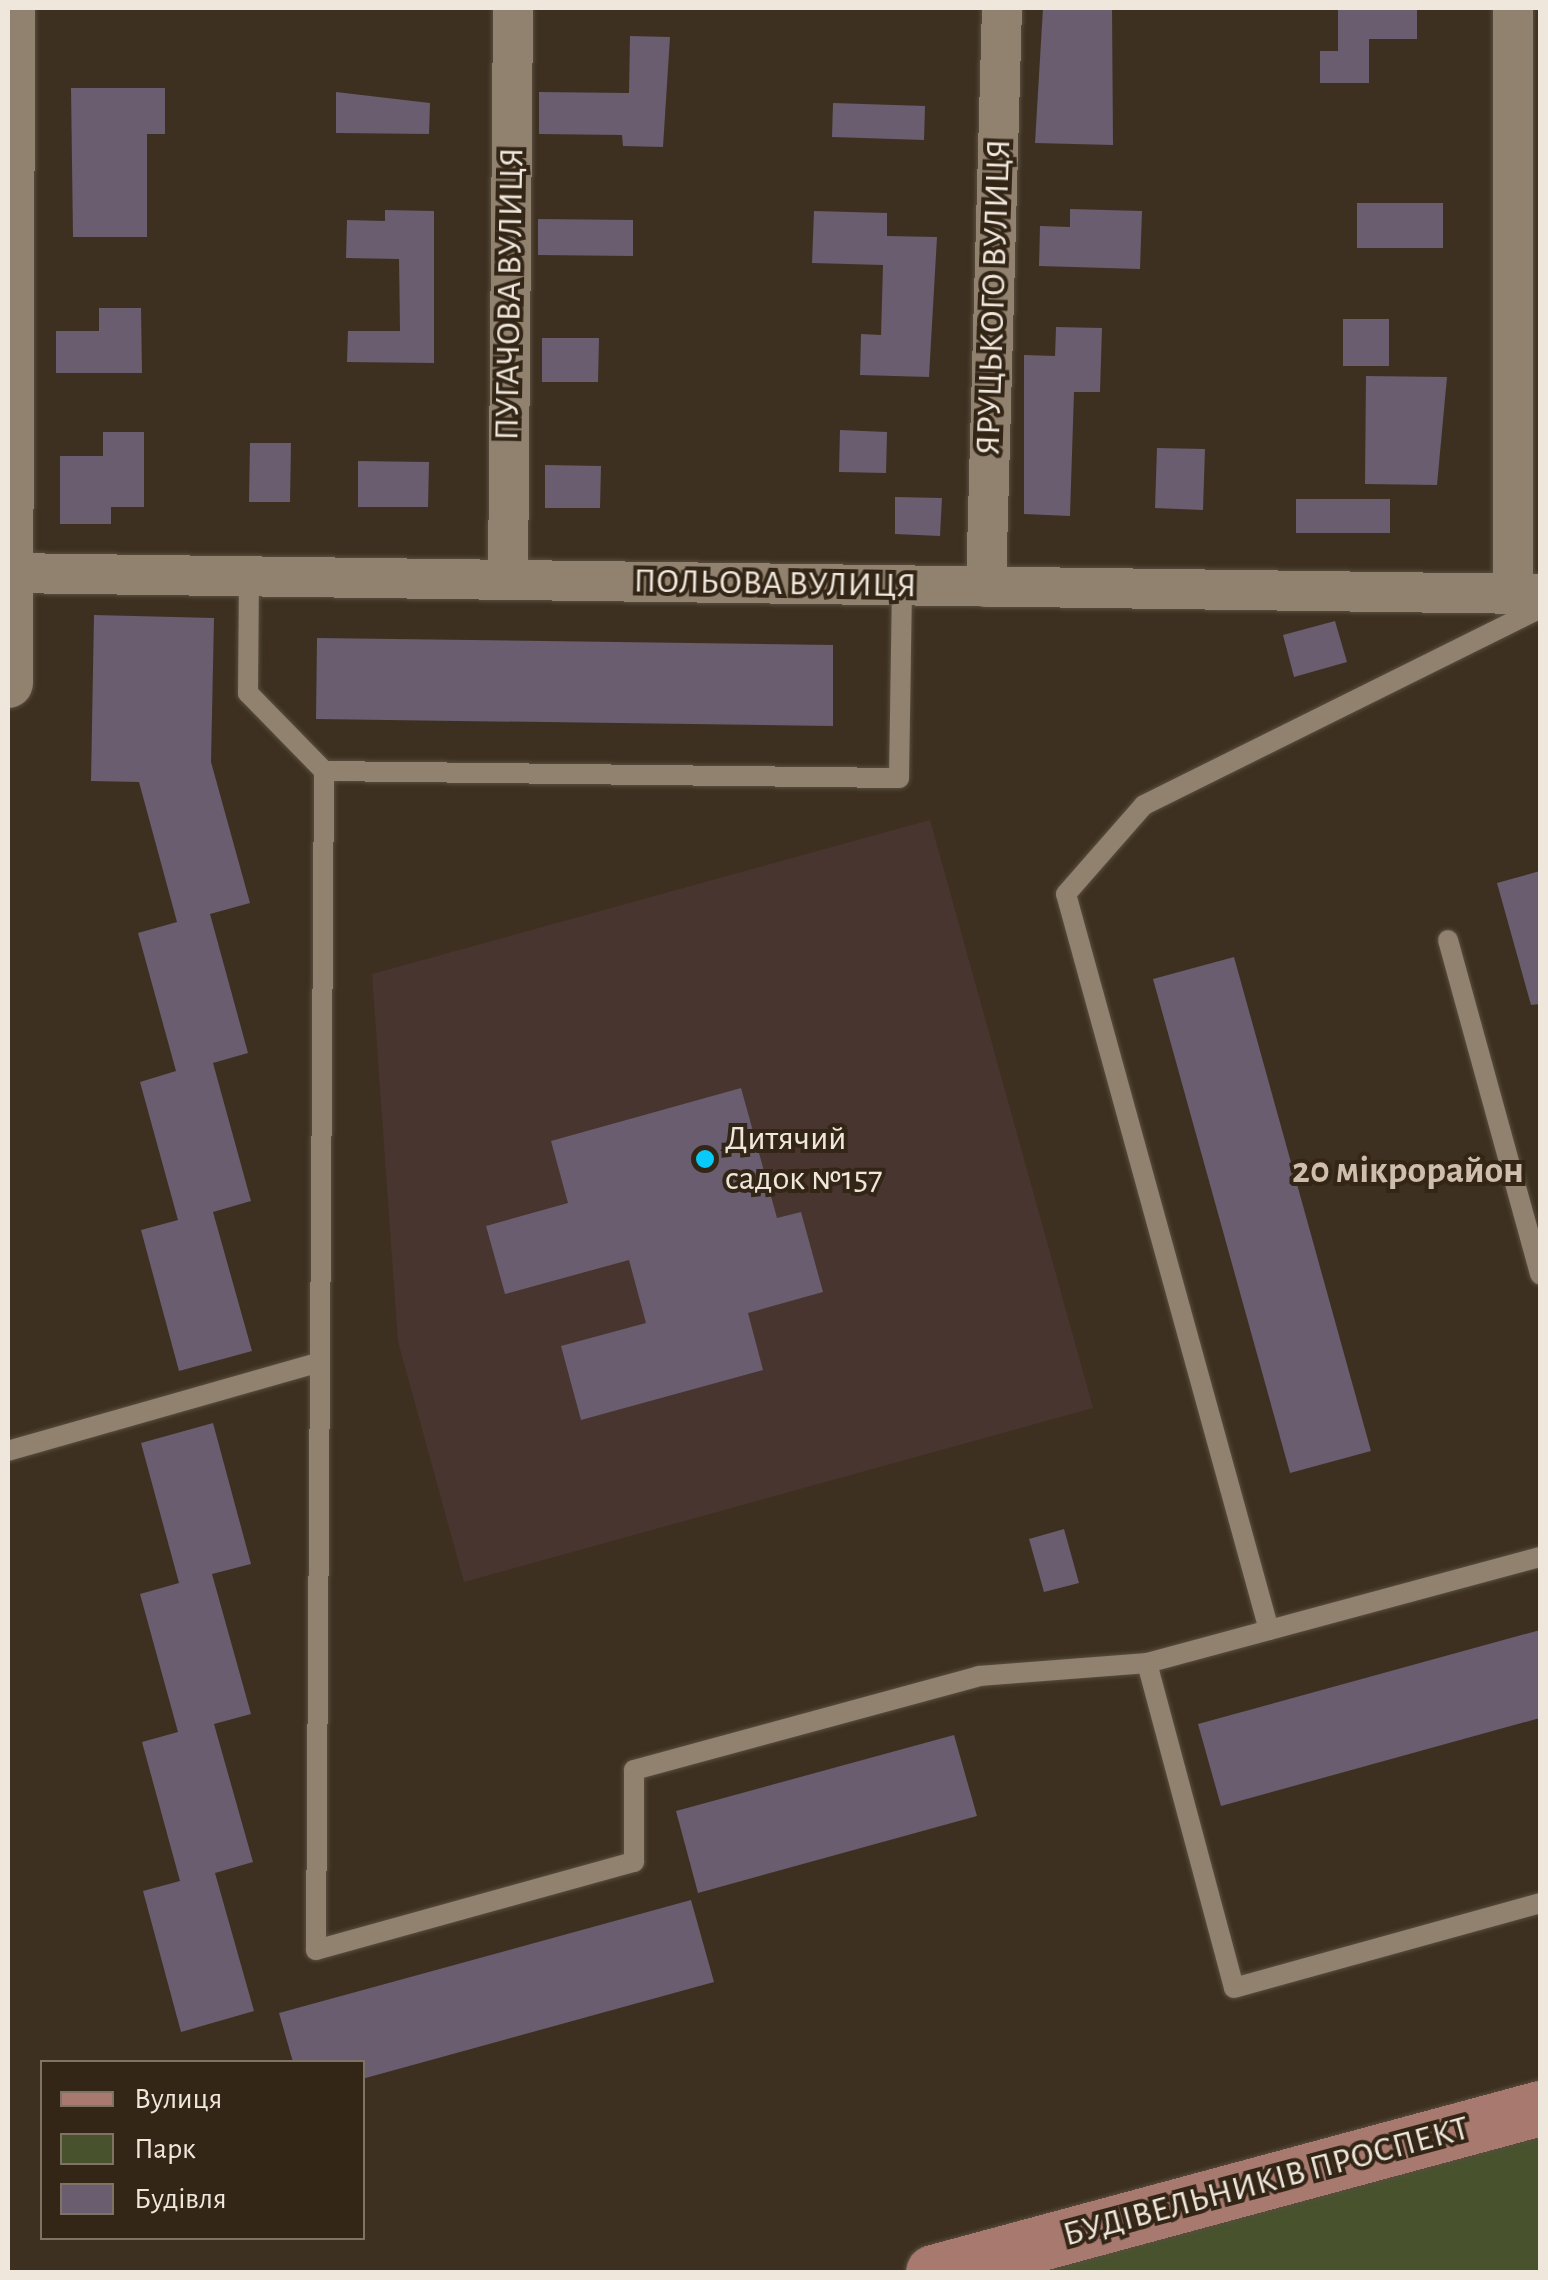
<!DOCTYPE html>
<meta charset="utf-8">
<style>
body{margin:0}
#map{position:relative;width:1548px;height:2280px;overflow:hidden;background:#3d3020;font-family:"Alegreya Sans",sans-serif}
div>[style]{position:absolute}
[style*='--x']{left:calc(var(--x)*1px);top:calc(var(--y)*1px);width:calc(var(--w)*1px);rotate:calc(var(--a)*1deg)}
.education>*{inset:0;background:#493530}
.green>*{inset:0;background:#48532e}
.building>*{inset:0;background:#695d6f}
.roads{filter:drop-shadow(0 0 2px #594e3f) drop-shadow(0 0 2px #594e3f)}
.service>*{height:20px;margin:-10px;padding:0 10px;transform-origin:10px;border-radius:10px;background:#91816f}
.minor>*{height:40px;margin:-20px;padding:0 20px;transform-origin:20px;border-radius:20px;background:#91816f}
.tertiary>*{height:50px;margin:-25px;padding:0 25px;transform-origin:25px;border-radius:25px;background:#91816f}
.secondary>*{height:55px;margin:-27.5px;padding:0 27.5px;transform-origin:27.5px;border-radius:27.5px;background:#a7796f}
.dots>*{width:28px;height:28px;translate:-50% -50%;box-sizing:border-box;border:5px solid #332616;border-radius:50%}
span{translate:-50% -50%;white-space:nowrap;text-align:center;line-height:1.15;-webkit-text-stroke:8px #332616;paint-order:stroke}
.street-label{font-size:35px;color:#efe6dc}
.poi-label{font-size:35px;color:#efe6dc}
.left{translate:0 -50%;text-align:left}
.neighbourhood-label{font-size:38px;color:#cfbeab;font-weight:700}
.frame{position:absolute;inset:0;border:10px solid #efe6dc;pointer-events:none}
.legend{position:absolute;left:40px;top:2060px;width:325px;height:180px;box-sizing:border-box;background:#332616;border:2px solid #7e7365;margin:0;padding:12px 18px;list-style:none;font-size:30px;color:#efe6dc}
.legend li{display:flex;align-items:center;gap:20px;height:50px}
.legend b{width:50px;border:2px solid #7e7365}
</style>
<div id="map">
<div class="education">
<i style="clip-path:polygon(930px 820px,1093px 1408px,464px 1582px,398px 1341px,372px 974px)"></i>
</div>
<div class="green">
<i style="clip-path:polygon(1540px 2130px,1540px 2272px,1014px 2272px)"></i>
</div>
<div class="building">
<i style="clip-path:polygon(1043px 8px,1112px 8px,1113px 145px,1035px 143px)"></i>
<i style="clip-path:polygon(1338px 8px,1417px 8px,1417px 39px,1369px 39px,1369px 83px,1320px 83px,1320px 51px,1338px 51px)"></i>
<i style="clip-path:polygon(630px 36px,670px 37px,663px 147px,623px 146px,622px 135px,539px 134px,539px 92px,629px 93px)"></i>
<i style="clip-path:polygon(71px 88px,165px 88px,165px 134px,147px 134px,147px 237px,73px 237px)"></i>
<i style="clip-path:polygon(336px 92px,430px 103px,429px 134px,336px 133px)"></i>
<i style="clip-path:polygon(833px 103px,925px 106px,924px 140px,832px 137px)"></i>
<i style="clip-path:polygon(1357px 203px,1443px 203px,1443px 248px,1357px 248px)"></i>
<i style="clip-path:polygon(1070px 209px,1142px 211px,1140px 269px,1039px 266px,1040px 226px,1070px 227px)"></i>
<i style="clip-path:polygon(385px 210px,434px 211px,434px 363px,347px 362px,348px 331px,400px 331px,399px 259px,346px 258px,347px 220px,385px 221px)"></i>
<i style="clip-path:polygon(814px 211px,887px 213px,887px 236px,937px 237px,929px 377px,860px 375px,861px 334px,881px 335px,883px 265px,812px 263px)"></i>
<i style="clip-path:polygon(538px 219px,633px 220px,633px 256px,538px 255px)"></i>
<i style="clip-path:polygon(99px 308px,141px 308px,142px 373px,56px 373px,56px 331px,99px 331px)"></i>
<i style="clip-path:polygon(1343px 319px,1389px 319px,1389px 366px,1343px 366px)"></i>
<i style="clip-path:polygon(1056px 327px,1102px 328px,1100px 392px,1074px 392px,1070px 516px,1024px 514px,1024px 355px,1055px 356px)"></i>
<i style="clip-path:polygon(542px 338px,599px 338px,598px 382px,542px 382px)"></i>
<i style="clip-path:polygon(1366px 376px,1447px 377px,1437px 485px,1365px 484px)"></i>
<i style="clip-path:polygon(840px 430px,887px 432px,886px 473px,839px 472px)"></i>
<i style="clip-path:polygon(103px 432px,144px 432px,144px 507px,111px 507px,111px 524px,60px 524px,60px 456px,103px 456px)"></i>
<i style="clip-path:polygon(250px 443px,291px 443px,290px 502px,249px 502px)"></i>
<i style="clip-path:polygon(1157px 448px,1205px 449px,1203px 510px,1155px 508px)"></i>
<i style="clip-path:polygon(358px 461px,429px 462px,428px 507px,358px 507px)"></i>
<i style="clip-path:polygon(545px 465px,601px 466px,600px 508px,545px 508px)"></i>
<i style="clip-path:polygon(895px 497px,942px 498px,940px 536px,895px 534px)"></i>
<i style="clip-path:polygon(1296px 499px,1390px 499px,1390px 533px,1296px 533px)"></i>
<i style="clip-path:polygon(94px 615px,214px 618px,211px 762px,250px 903px,210px 914px,248px 1053px,213px 1063px,251px 1201px,213px 1212px,252px 1351px,179px 1371px,141px 1230px,178px 1220px,140px 1082px,176px 1071px,138px 933px,177px 922px,139px 782px,91px 781px)"></i>
<i style="clip-path:polygon(1335px 621px,1347px 662px,1294px 677px,1283px 635px)"></i>
<i style="clip-path:polygon(317px 638px,833px 645px,833px 726px,316px 719px)"></i>
<i style="clip-path:polygon(1540px 871px,1540px 1004px,1531px 1005px,1497px 883px)"></i>
<i style="clip-path:polygon(1234px 957px,1371px 1451px,1290px 1473px,1153px 979px)"></i>
<i style="clip-path:polygon(741px 1088px,777px 1218px,801px 1212px,823px 1292px,748px 1313px,763px 1370px,581px 1420px,561px 1346px,646px 1323px,629px 1260px,505px 1294px,486px 1226px,568px 1203px,551px 1141px)"></i>
<i style="clip-path:polygon(213px 1423px,251px 1564px,212px 1574px,251px 1714px,214px 1724px,253px 1862px,215px 1873px,254px 2011px,181px 2032px,143px 1891px,180px 1881px,142px 1742px,178px 1732px,140px 1594px,179px 1583px,141px 1443px)"></i>
<i style="clip-path:polygon(1064px 1529px,1079px 1583px,1044px 1592px,1029px 1539px)"></i>
<i style="clip-path:polygon(1540px 1630px,1540px 1718px,1221px 1806px,1198px 1724px)"></i>
<i style="clip-path:polygon(954px 1735px,977px 1816px,698px 1893px,676px 1811px)"></i>
<i style="clip-path:polygon(691px 1900px,714px 1982px,362px 2079px,362px 2062px,293px 2062px,279px 2013px)"></i>
</div>
<div class="roads">
<div class="service">
<i style="--x:249;--y:577;--w:116;--a:90.5"></i>
<i style="--x:248;--y:693;--w:109;--a:45.7"></i>
<i style="--x:324;--y:771;--w:1179;--a:90.39"></i>
<i style="--x:316;--y:1950;--w:330;--a:-15.5"></i>
<i style="--x:634;--y:1862;--w:92;--a:-90"></i>
<i style="--x:634;--y:1770;--w:358;--a:-15.2"></i>
<i style="--x:979;--y:1676;--w:169;--a:-4.4"></i>
<i style="--x:1147;--y:1663;--w:407;--a:-15.1"></i>
<i style="--x:324;--y:771;--w:575;--a:0.7"></i>
<i style="--x:899;--y:778;--w:193;--a:-89.1"></i>
<i style="--x:1448;--y:940;--w:347;--a:74.6"></i>
<i style="--x:8;--y:1451;--w:324;--a:-15.9"></i>
<i style="--x:1269;--y:1630;--w:763;--a:-105.42"></i>
<i style="--x:1066;--y:894;--w:118;--a:-48.8"></i>
<i style="--x:1144;--y:805;--w:442;--a:-26.4"></i>
<i style="--x:1147;--y:1663;--w:336;--a:75"></i>
<i style="--x:1234;--y:1988;--w:318;--a:-15.5"></i>
</div>
<div class="minor">
<i style="--x:1513;--y:8;--w:586;--a:90"></i>
<i style="--x:8;--y:573;--w:1532;--a:0.79"></i>
<i style="--x:508;--y:580;--w:572;--a:-89.5"></i>
<i style="--x:986;--y:587;--w:579;--a:-88.42"></i>
</div>
<div class="tertiary">
<i style="--x:8;--y:683;--w:675;--a:-89.83"></i>
</div>
<div class="secondary">
<i style="--x:933;--y:2272;--w:629;--a:-15.12"></i>
</div>
</div>
<div class="dots">
<i style="left:705px;top:1159px;background:#08cbf9"></i>
</div>
<div class="street-label">
<span style="left:510px;top:294px;rotate:-89deg">ПУГАЧОВА ВУЛИЦЯ</span>
<span style="left:994px;top:297px;rotate:-88deg">ЯРУЦЬКОГО ВУЛИЦЯ</span>
<span style="left:775px;top:584px;rotate:1deg">ПОЛЬОВА ВУЛИЦЯ</span>
<span style="left:1266px;top:2182px;rotate:-15deg">БУДІВЕЛЬНИКІВ ПРОСПЕКТ</span>
</div>
<div class="poi-label">
<span class="left" style="left:725px;top:1159px">Дитячий<br>садок №157</span>
</div>
<div class="neighbourhood-label">
<span style="left:1408px;top:1172px">20 мікрорайон</span>
</div>
<div class="frame"></div>
<ul class="legend">
<li><b style="height:12px;background:#a7796f"></b>Вулиця</li>
<li><b style="height:28px;background:#48532e"></b>Парк</li>
<li><b style="height:28px;background:#695d6f"></b>Будівля</li>
</ul>
</div>
